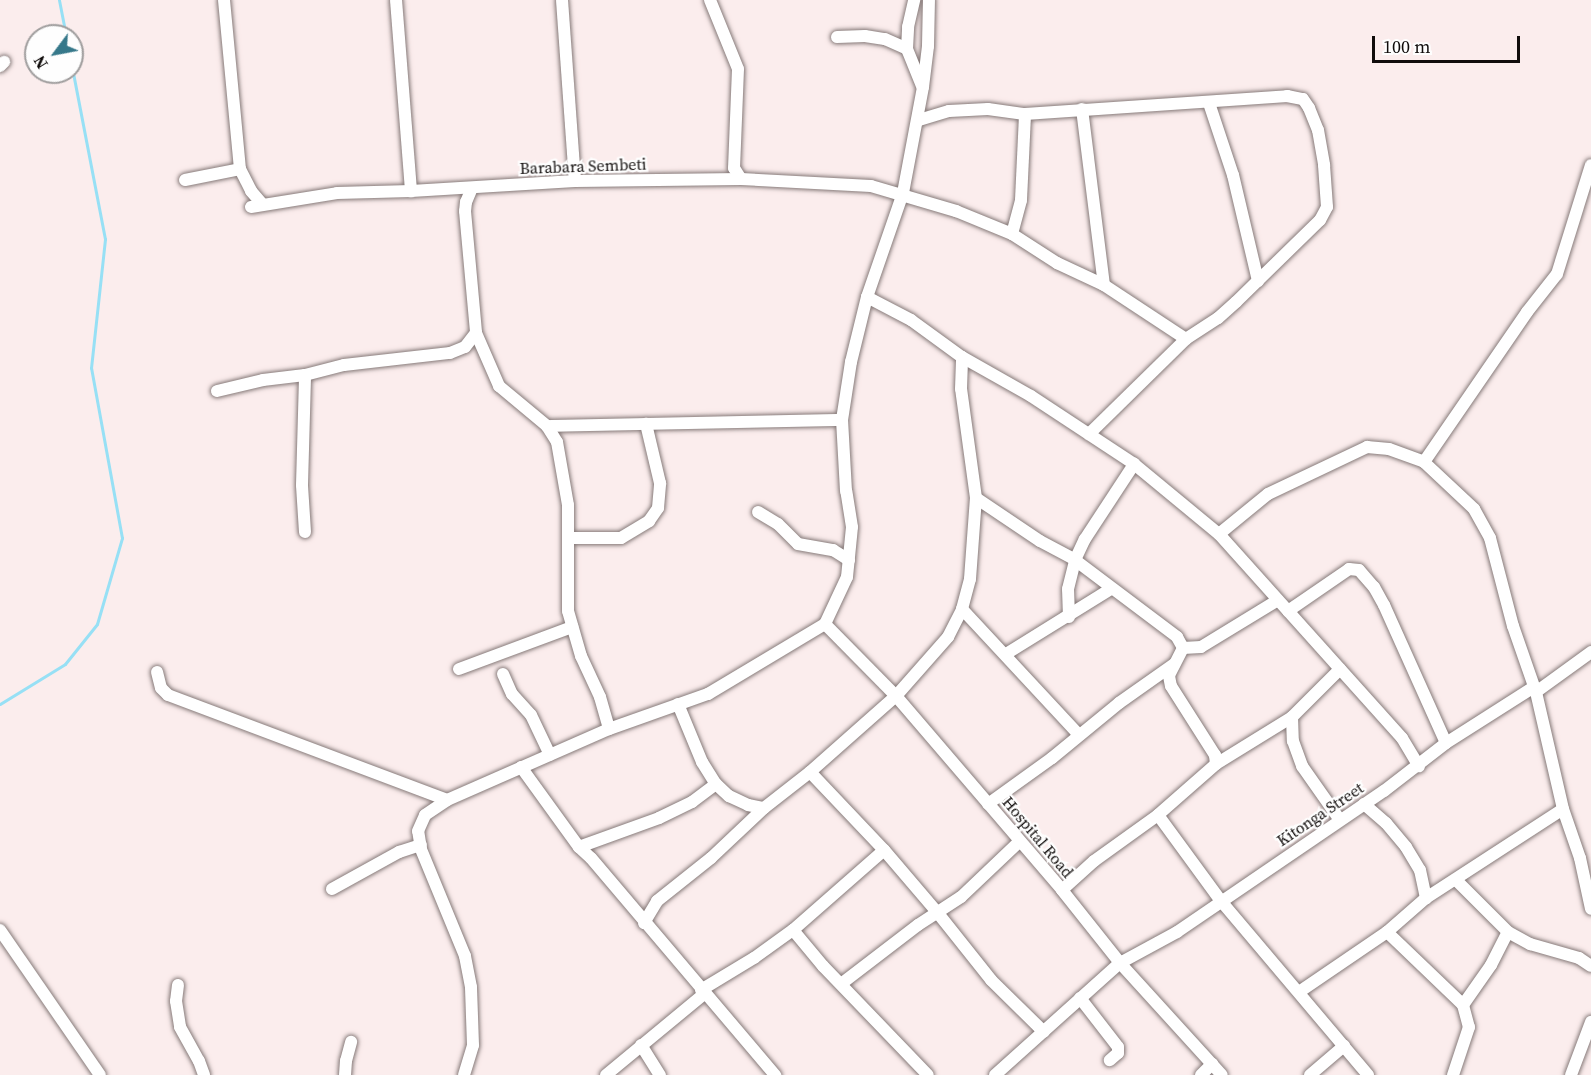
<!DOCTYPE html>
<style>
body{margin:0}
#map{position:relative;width:1591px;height:1075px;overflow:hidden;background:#fbeded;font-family:"Source Serif 4",serif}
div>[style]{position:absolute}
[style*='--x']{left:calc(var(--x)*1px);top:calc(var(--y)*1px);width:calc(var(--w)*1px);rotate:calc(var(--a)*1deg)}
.stream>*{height:3px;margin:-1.5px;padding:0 1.5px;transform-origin:1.5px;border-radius:1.5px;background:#97e0f5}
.roads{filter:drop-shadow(0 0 2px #867a79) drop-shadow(0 0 2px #867a79)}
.minor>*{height:12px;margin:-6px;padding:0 6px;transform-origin:6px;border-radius:6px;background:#fff}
span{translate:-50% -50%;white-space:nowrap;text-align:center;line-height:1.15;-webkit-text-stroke:4.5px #fefefe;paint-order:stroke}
.street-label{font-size:16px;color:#100c0b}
.north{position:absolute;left:24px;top:24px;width:60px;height:60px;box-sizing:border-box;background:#fefefe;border:2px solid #9f9d9d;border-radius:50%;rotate:238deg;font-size:16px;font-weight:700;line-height:24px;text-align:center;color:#100c0b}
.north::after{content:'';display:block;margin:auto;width:21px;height:27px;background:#36788a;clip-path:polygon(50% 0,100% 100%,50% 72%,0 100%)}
.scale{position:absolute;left:1372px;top:36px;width:148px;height:27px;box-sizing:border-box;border:3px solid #100c0b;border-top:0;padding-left:8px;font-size:18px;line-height:21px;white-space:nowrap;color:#100c0b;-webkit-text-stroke:4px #fefefe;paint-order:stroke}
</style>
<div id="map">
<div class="stream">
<i style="--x:59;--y:0;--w:37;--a:79"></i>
<i style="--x:0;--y:704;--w:76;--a:-31.6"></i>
<i style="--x:65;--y:664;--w:51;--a:-51.3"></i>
<i style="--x:97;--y:624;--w:90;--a:-73.8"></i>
<i style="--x:122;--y:538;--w:173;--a:-100.3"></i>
<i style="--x:91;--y:368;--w:130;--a:-83.8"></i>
<i style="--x:105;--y:239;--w:174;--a:-100.9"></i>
</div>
<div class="roads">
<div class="minor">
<i style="--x:224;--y:0;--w:170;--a:84.6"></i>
<i style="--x:240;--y:169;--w:25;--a:63"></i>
<i style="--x:251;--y:191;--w:18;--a:49"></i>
<i style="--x:396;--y:0;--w:192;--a:85.5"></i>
<i style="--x:562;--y:0;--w:181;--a:85.9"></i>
<i style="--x:710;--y:0;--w:74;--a:67.9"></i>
<i style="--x:738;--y:69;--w:99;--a:92.3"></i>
<i style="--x:734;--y:168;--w:13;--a:58"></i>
<i style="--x:837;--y:37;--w:28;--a:-2"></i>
<i style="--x:865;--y:36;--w:20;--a:9"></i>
<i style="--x:885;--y:39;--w:24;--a:24"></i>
<i style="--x:907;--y:49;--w:40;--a:68"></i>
<i style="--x:907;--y:49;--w:22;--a:-87"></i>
<i style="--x:908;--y:27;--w:28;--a:-77"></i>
<i style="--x:0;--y:66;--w:6;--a:-45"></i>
<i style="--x:1209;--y:103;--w:76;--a:71.6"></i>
<i style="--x:1233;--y:175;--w:109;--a:76.7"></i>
<i style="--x:1082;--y:109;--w:177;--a:82.9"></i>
<i style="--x:919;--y:120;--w:31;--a:-17"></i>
<i style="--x:949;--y:111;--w:39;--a:-3"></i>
<i style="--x:988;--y:109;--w:37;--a:8"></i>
<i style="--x:1025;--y:114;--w:263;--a:-3.9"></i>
<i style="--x:1287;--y:96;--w:16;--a:11"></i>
<i style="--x:1303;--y:99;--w:11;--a:56"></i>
<i style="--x:1309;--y:108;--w:24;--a:68"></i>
<i style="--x:1318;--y:130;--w:36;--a:80"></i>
<i style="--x:1324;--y:165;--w:42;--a:85.9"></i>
<i style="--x:1327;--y:207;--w:15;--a:118"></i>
<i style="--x:1320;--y:220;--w:117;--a:135.7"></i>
<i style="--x:1236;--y:302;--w:24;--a:138"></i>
<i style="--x:1218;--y:318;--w:38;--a:147"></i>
<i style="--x:1186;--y:339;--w:136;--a:135.6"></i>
<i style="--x:185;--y:180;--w:56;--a:-11.3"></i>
<i style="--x:472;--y:188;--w:15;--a:113"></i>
<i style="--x:466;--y:202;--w:9;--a:96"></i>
<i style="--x:465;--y:211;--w:122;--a:84.8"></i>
<i style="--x:476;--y:333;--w:58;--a:66.5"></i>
<i style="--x:499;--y:386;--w:62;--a:39.8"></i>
<i style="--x:547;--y:426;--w:19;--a:58"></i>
<i style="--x:557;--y:442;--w:64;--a:80.1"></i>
<i style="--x:568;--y:505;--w:106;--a:90"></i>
<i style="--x:568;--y:611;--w:47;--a:73.9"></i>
<i style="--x:581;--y:656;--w:45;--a:65.1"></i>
<i style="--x:600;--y:697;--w:33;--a:74"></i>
<i style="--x:251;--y:207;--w:87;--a:-9.2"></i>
<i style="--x:337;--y:193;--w:74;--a:-1.5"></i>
<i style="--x:411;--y:191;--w:164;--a:-3.5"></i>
<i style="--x:575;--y:181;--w:166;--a:-0.7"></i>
<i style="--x:741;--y:179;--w:130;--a:3.1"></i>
<i style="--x:871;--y:186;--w:89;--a:16.4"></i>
<i style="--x:956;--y:211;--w:61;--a:22.3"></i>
<i style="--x:1012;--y:234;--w:54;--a:32.8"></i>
<i style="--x:1057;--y:263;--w:52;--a:25.1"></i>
<i style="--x:1104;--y:285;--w:98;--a:33.4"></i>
<i style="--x:1012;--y:234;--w:35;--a:-75"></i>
<i style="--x:1021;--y:200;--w:86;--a:-87.3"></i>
<i style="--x:867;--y:297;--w:50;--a:27.6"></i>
<i style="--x:911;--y:320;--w:63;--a:36"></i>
<i style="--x:962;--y:357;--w:79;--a:29.5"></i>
<i style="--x:1031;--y:396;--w:123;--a:33.4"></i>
<i style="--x:1134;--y:464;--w:110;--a:39.5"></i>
<i style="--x:1219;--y:534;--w:274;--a:48.1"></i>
<i style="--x:1402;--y:738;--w:33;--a:59"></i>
<i style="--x:217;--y:391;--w:47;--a:-13.4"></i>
<i style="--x:263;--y:380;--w:42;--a:-6.8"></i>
<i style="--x:305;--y:375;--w:40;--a:-14.4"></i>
<i style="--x:344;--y:365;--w:107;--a:-6.5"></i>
<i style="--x:450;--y:353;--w:16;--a:-22"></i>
<i style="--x:465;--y:347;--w:18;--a:-52"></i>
<i style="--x:547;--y:426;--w:295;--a:-1.2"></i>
<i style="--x:1424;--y:462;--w:182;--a:-55.5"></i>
<i style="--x:1527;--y:312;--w:48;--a:-51.7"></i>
<i style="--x:1557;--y:274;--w:114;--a:-72.7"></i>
<i style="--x:976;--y:498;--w:77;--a:33.9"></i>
<i style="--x:1040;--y:541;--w:40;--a:28"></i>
<i style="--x:1075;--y:560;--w:128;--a:37"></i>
<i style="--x:1177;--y:637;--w:13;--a:61"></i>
<i style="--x:1183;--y:648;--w:31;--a:117"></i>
<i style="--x:1169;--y:676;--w:10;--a:79"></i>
<i style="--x:1171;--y:686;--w:82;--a:57.5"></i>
<i style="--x:1215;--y:755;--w:9;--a:84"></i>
<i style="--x:1216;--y:764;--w:77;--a:138.7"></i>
<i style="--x:1158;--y:815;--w:79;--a:144.3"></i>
<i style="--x:1094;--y:861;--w:43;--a:137.8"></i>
<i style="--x:758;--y:512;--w:23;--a:31"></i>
<i style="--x:778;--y:524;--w:28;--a:45"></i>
<i style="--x:798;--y:544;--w:36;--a:10"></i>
<i style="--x:833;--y:550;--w:19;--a:32"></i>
<i style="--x:305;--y:532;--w:47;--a:-93.7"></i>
<i style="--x:302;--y:485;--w:110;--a:-88.4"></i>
<i style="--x:1219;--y:534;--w:63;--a:-39.2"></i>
<i style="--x:1268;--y:494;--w:110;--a:-25.4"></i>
<i style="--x:1367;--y:447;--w:22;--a:5"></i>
<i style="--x:1389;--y:449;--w:37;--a:20"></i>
<i style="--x:1424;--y:462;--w:69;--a:43.2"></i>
<i style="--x:1474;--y:509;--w:33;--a:61"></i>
<i style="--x:1490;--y:538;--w:91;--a:75.4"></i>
<i style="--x:1513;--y:626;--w:70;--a:70.8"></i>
<i style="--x:1536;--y:692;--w:120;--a:77"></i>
<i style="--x:1563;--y:809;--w:52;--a:70.9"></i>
<i style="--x:1580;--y:858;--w:52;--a:77.8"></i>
<i style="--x:570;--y:538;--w:51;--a:0"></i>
<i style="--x:621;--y:538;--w:33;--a:-31"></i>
<i style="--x:649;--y:521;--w:16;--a:-55"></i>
<i style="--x:658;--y:508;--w:25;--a:-85"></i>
<i style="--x:660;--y:483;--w:61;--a:-103.3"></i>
<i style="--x:962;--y:609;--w:172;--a:47.1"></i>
<i style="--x:1288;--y:611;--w:74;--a:-34.5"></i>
<i style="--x:1349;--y:569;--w:10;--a:6"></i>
<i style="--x:1359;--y:570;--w:23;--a:49"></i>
<i style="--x:1374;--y:587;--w:21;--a:61"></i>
<i style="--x:1384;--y:605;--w:151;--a:65.8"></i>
<i style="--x:1069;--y:617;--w:28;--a:-92"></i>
<i style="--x:1068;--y:589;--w:30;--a:-76"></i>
<i style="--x:1075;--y:560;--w:23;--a:-65"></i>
<i style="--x:1085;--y:539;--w:90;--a:-56.8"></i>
<i style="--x:825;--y:624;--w:101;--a:45.4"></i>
<i style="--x:896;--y:696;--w:255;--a:49.4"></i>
<i style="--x:1062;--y:890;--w:93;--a:51.5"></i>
<i style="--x:1120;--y:963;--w:151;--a:47.7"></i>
<i style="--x:1183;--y:648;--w:18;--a:-3"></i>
<i style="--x:1201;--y:647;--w:90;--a:-31.4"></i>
<i style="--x:1006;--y:654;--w:123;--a:-31.8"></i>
<i style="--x:459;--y:669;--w:121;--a:-20.4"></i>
<i style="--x:157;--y:672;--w:16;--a:76"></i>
<i style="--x:161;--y:688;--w:10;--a:45"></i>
<i style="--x:168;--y:695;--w:298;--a:20.6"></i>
<i style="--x:503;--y:674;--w:22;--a:66"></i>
<i style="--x:512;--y:694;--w:28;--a:48"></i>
<i style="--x:531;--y:715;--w:44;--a:64.6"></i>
<i style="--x:1536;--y:692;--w:68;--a:-36"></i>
<i style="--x:678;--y:704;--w:63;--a:67.5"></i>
<i style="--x:702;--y:762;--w:26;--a:58"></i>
<i style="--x:716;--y:784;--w:18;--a:43"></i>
<i style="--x:729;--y:796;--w:21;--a:25"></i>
<i style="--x:748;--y:805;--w:16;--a:11"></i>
<i style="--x:1292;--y:717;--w:24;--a:88"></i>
<i style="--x:1293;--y:741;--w:27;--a:70"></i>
<i style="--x:1302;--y:766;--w:66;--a:54.9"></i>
<i style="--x:1216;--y:764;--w:89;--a:-31.7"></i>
<i style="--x:1292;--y:717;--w:68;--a:-45"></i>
<i style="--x:521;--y:767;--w:99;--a:54.1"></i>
<i style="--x:579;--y:847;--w:16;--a:43"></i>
<i style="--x:591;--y:858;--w:285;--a:49.7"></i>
<i style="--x:810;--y:772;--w:108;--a:46.5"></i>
<i style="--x:884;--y:850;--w:82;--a:49.5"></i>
<i style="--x:937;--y:912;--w:87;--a:51.5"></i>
<i style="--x:991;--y:980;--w:74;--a:44.5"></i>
<i style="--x:988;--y:804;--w:79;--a:-35.7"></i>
<i style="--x:1052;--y:758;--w:87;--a:-39.4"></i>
<i style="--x:1119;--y:703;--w:67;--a:-35.3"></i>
<i style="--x:1364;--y:804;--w:29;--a:41"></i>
<i style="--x:1386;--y:823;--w:31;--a:50"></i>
<i style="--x:1406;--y:847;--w:27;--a:59"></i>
<i style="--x:1420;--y:870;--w:29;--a:78"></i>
<i style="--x:1158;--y:815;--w:107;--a:53.8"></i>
<i style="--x:1221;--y:901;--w:228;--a:49.8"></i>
<i style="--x:579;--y:847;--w:85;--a:-19.9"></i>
<i style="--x:659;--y:818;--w:37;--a:-26"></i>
<i style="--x:692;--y:802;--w:30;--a:-37"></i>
<i style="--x:1456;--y:880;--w:74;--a:45"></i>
<i style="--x:1508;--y:932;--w:25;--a:29"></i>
<i style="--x:1530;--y:944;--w:51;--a:15.9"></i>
<i style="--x:1579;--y:958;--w:14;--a:34"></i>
<i style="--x:332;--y:889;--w:77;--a:-28.9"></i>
<i style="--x:399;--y:852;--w:23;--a:-18"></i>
<i style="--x:644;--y:923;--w:26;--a:-59"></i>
<i style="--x:657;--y:901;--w:69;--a:-38.5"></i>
<i style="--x:711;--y:858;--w:73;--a:-43.3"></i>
<i style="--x:764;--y:808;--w:58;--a:-38"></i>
<i style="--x:810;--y:772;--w:115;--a:-41.5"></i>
<i style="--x:896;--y:696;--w:79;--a:-48.6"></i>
<i style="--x:948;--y:637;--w:31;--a:-63"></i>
<i style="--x:962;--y:609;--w:31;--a:-75"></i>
<i style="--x:970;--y:579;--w:81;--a:-85.8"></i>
<i style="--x:976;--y:498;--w:110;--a:-97.8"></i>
<i style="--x:961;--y:389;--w:32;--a:-88"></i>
<i style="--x:0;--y:930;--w:176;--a:55.4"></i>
<i style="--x:793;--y:930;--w:47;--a:50.2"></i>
<i style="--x:823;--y:966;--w:151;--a:46.1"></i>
<i style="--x:1387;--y:932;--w:105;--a:43.8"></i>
<i style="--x:1463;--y:1005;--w:23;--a:75"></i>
<i style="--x:1469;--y:1027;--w:51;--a:108.4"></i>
<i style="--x:841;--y:984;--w:97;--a:-37.5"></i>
<i style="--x:918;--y:925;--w:51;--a:-33.1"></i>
<i style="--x:961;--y:897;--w:80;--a:-43.5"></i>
<i style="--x:178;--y:985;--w:16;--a:97"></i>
<i style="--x:176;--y:1001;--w:26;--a:81"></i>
<i style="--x:180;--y:1027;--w:39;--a:61"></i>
<i style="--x:199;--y:1061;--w:15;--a:70"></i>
<i style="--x:701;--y:990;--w:62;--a:-31.1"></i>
<i style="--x:754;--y:958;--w:48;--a:-35.7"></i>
<i style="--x:793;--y:930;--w:121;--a:-41.3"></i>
<i style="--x:1299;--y:992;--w:107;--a:-34.3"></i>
<i style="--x:1387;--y:932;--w:52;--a:-41.1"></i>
<i style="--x:1426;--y:898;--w:163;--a:-33"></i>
<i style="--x:1080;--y:998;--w:62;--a:52.2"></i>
<i style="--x:1118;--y:1047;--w:6;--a:90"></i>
<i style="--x:1118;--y:1053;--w:11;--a:139"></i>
<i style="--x:1463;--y:1005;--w:49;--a:-55"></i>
<i style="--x:1491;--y:965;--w:37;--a:-63"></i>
<i style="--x:641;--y:1045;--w:36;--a:58"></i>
<i style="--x:345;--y:1075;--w:14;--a:-86"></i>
<i style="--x:346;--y:1061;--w:20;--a:-75"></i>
<i style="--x:464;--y:1075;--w:31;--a:-73"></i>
<i style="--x:473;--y:1045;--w:58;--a:-92"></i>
<i style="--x:471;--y:987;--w:32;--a:-101"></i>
<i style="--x:465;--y:956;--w:116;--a:-112.4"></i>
<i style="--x:421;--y:849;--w:18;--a:-99"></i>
<i style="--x:418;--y:831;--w:17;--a:-66"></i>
<i style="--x:425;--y:815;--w:27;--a:-34"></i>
<i style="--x:447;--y:800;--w:177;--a:-23.7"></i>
<i style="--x:609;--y:729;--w:105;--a:-19.5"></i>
<i style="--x:708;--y:694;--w:136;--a:-30.9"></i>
<i style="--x:825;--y:624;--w:52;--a:-64.9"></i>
<i style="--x:847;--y:577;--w:50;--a:-84.3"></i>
<i style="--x:852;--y:527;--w:36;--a:-99"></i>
<i style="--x:846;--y:491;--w:71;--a:-93.2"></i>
<i style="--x:842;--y:420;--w:59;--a:-81.2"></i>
<i style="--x:851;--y:362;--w:67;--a:-76.2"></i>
<i style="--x:867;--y:297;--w:110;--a:-70.9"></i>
<i style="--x:903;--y:193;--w:108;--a:-79.3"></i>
<i style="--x:923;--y:87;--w:41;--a:-83"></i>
<i style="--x:928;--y:46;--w:46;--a:-88.8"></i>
<i style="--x:606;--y:1075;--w:127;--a:-39.6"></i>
<i style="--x:995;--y:1075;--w:168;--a:-41.9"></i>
<i style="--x:1120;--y:963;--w:65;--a:-28.5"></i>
<i style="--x:1177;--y:932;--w:250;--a:-34.3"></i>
<i style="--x:1384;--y:791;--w:78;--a:-37.7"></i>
<i style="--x:1446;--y:743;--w:104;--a:-32.5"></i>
<i style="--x:1201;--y:1075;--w:16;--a:-45"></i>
<i style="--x:1310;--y:1075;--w:45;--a:-40.5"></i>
<i style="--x:1571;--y:1075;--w:57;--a:-69.3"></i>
</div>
</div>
<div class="street-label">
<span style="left:583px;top:166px;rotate:-2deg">Barabara Sembeti</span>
<span style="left:1320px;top:814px;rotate:-34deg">Kitonga Street</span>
<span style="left:1038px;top:837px;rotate:50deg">Hospital Road</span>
</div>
<div class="north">N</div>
<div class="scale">100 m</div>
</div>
